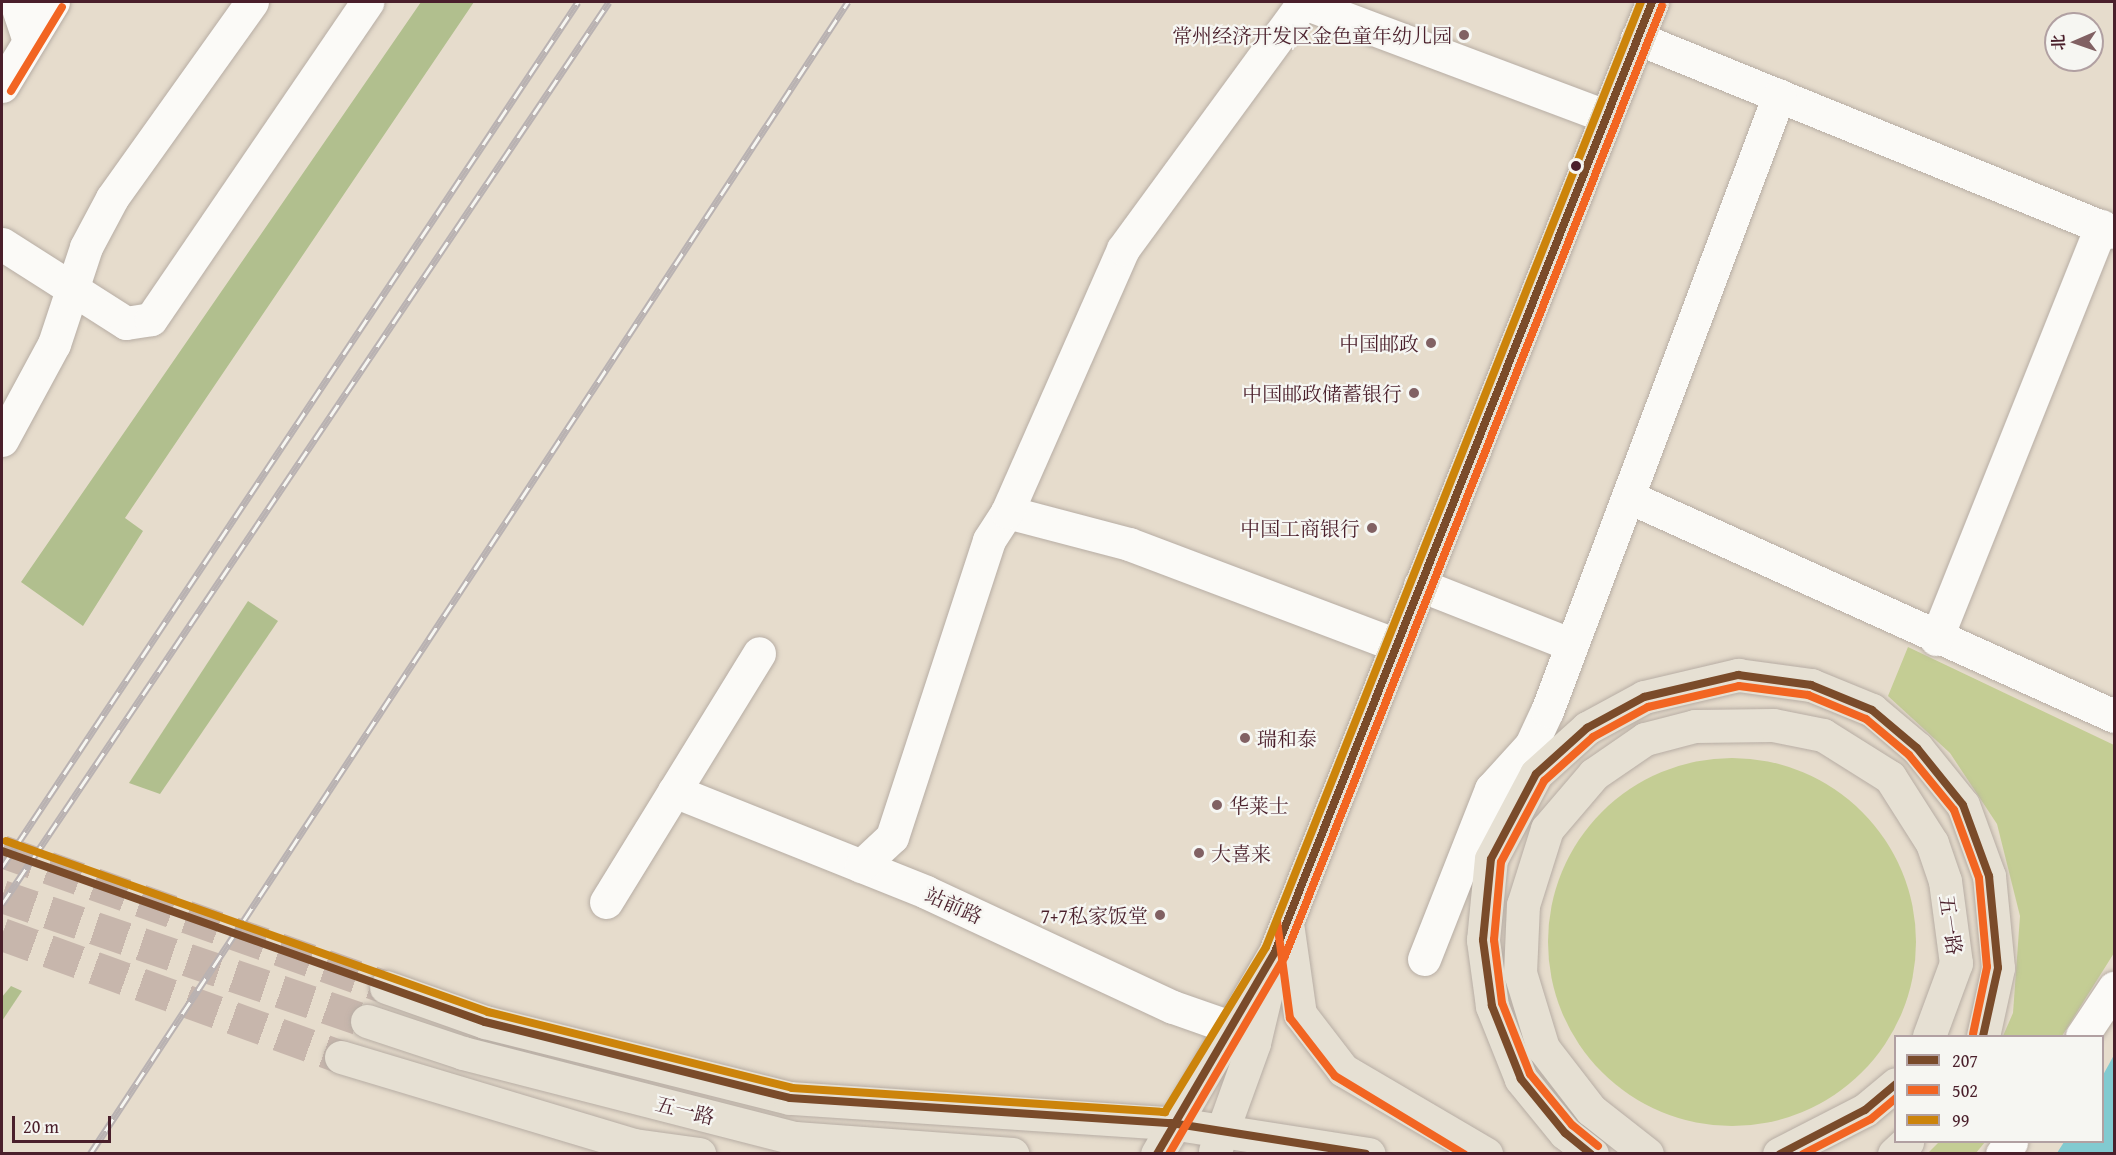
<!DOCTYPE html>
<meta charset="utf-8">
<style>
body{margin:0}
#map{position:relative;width:2116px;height:1155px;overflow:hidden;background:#e6dccc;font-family:"Gentium Book Plus","Noto Serif SC",serif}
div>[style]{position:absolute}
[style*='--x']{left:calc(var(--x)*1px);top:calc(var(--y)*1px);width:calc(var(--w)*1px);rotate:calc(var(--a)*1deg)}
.green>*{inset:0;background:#c4cd94}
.round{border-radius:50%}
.forest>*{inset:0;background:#b1bf8e}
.water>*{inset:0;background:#82cad0}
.major-tunnel>*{height:33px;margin-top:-16.5px;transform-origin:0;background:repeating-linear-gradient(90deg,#c7b6ac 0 33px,transparent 0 49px)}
.roads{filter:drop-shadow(0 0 2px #b7ada4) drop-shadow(0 0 2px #b7ada4)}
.minor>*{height:33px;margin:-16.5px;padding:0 16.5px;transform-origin:16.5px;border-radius:16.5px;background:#fbfaf7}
.major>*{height:33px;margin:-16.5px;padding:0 16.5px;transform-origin:16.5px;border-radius:16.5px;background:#e6e0d3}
.rail>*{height:7px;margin-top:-3.5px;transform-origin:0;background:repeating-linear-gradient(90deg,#f6f6f2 0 14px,#b9b2b2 0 28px);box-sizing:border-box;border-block:2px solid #b9b2b2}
.bus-1>*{height:8px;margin:-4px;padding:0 4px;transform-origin:4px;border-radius:4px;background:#7a4b2a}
.bus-2>*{height:8px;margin:-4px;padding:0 4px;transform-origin:4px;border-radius:4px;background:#f26522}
.bus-3>*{height:8px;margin:-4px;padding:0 4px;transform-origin:4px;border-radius:4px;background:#cc840b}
.dots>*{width:16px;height:16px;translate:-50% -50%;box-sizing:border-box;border:3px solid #f6f6f2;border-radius:50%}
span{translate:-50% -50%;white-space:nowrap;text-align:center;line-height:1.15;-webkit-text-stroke:4.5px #f6f6f2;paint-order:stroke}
.poi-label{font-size:20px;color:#4a1f2b}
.right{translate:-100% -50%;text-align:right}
.left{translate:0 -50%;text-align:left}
.street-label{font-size:20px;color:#4a1f2b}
.frame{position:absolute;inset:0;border:3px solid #4a1f2b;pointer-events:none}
.legend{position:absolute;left:1894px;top:1035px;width:210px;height:108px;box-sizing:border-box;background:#f6f6f2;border:2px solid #b1a0a2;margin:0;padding:8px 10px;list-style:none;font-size:18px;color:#4a1f2b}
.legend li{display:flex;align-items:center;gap:12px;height:30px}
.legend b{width:30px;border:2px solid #b1a0a2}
.north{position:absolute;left:2044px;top:12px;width:60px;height:60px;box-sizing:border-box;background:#f6f6f2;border:2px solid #b1a0a2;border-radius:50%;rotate:268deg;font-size:16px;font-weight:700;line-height:24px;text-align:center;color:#4a1f2b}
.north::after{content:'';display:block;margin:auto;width:21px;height:27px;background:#816163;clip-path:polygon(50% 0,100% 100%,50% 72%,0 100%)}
.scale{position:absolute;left:12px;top:1116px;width:99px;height:27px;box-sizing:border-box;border:3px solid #4a1f2b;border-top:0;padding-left:8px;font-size:18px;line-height:21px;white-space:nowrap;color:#4a1f2b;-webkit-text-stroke:4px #f6f6f2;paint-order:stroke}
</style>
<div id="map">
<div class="green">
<i style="clip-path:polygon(1908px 647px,2114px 745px,2114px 953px,2062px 1036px,2003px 1036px,2013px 1013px,2020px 916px,1997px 824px,1950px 753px,1888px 696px)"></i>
<i class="round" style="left:1548px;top:758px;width:368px;height:368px"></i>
<i style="clip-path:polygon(1939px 1142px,1985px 1142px,1976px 1153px,1928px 1153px)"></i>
</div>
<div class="forest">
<i style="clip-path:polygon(421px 2px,474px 2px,125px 518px,143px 531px,83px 626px,21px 582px)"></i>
<i style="clip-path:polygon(248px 601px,278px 621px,160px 794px,129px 783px)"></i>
<i style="clip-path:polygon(11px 986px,22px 991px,2px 1021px,2px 997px)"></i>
</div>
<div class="water">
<i style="clip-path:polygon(2114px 1055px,2114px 1153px,2057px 1153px,2064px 1142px,2102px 1142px,2103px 1075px)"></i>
</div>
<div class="major-tunnel">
<i style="--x:2;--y:851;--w:407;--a:19.5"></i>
<i style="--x:2;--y:896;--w:386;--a:18.9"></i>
<i style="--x:2;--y:934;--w:361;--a:19.9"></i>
</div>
<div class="roads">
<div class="minor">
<i style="--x:16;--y:2;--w:41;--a:71.6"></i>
<i style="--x:1302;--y:2;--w:325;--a:20.6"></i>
<i style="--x:1637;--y:38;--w:515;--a:22.13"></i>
<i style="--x:2;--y:86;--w:98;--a:-58.7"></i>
<i style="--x:2;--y:244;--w:147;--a:32.5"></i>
<i style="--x:126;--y:323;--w:25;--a:-9"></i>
<i style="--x:151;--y:319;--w:384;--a:-55.7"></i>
<i style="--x:2;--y:440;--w:109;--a:-61.6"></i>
<i style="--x:54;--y:344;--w:102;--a:-71.7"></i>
<i style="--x:86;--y:247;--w:55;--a:-62"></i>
<i style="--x:112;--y:198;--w:241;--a:-54.5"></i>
<i style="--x:1629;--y:497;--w:532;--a:24.3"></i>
<i style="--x:1007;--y:512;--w:126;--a:14.7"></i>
<i style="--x:1129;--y:544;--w:285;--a:20.7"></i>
<i style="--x:1420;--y:585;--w:163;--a:21.5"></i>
<i style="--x:1936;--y:639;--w:445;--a:-68.2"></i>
<i style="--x:674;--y:791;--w:271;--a:21.8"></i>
<i style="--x:926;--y:892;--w:272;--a:25"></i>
<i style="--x:1173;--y:1007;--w:60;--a:19.3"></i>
<i style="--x:861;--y:866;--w:42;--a:-43.1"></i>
<i style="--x:892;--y:837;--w:312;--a:-71.9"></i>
<i style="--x:989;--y:540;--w:33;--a:-57"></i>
<i style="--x:1007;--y:512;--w:287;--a:-66.2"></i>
<i style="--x:1123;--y:249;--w:306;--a:-53.8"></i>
<i style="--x:606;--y:902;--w:292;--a:-58.4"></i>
<i style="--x:1424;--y:959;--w:183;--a:-68.5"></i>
<i style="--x:1491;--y:789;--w:59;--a:-47.7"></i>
<i style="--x:1531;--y:745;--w:38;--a:-65"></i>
<i style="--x:1547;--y:711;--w:658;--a:-69.36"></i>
<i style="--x:2082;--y:1036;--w:58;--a:-56.3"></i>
<i style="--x:2002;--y:1154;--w:15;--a:-53"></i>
</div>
<div class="major">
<i style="--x:1287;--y:923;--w:92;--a:81.9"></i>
<i style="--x:1300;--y:1014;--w:71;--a:52.5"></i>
<i style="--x:1343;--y:1070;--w:166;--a:30.4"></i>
<i style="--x:386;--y:987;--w:105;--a:19.5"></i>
<i style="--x:485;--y:1022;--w:314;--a:14"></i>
<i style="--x:790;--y:1098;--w:382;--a:3.8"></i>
<i style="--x:1171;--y:1123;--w:200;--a:8.9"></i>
<i style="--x:367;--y:1021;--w:101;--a:18.4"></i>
<i style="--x:463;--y:1053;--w:343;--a:14.4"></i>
<i style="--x:795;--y:1138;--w:218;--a:4.2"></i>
<i style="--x:341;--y:1057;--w:306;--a:16.7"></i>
<i style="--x:634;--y:1145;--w:66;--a:7.9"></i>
<i style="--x:1215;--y:1151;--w:115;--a:-70.1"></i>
<i style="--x:1254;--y:1043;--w:65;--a:-76.6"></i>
<i style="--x:1157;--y:1154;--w:234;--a:-59.7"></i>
<i style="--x:1275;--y:952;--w:1022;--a:-68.35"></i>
<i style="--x:1592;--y:1154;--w:34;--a:-142"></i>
<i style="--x:1565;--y:1133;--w:70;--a:-129.2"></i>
<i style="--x:1521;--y:1079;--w:79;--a:-111.7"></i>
<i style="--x:1492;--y:1006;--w:67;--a:-97.8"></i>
<i style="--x:1483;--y:940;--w:81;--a:-84.4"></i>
<i style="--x:1491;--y:859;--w:96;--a:-62.1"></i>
<i style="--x:1536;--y:774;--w:69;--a:-42"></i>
<i style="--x:1587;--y:728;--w:65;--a:-28.5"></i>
<i style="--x:1644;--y:697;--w:97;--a:-13.2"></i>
<i style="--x:1738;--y:675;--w:74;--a:7.8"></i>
<i style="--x:1811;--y:685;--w:66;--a:22.3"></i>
<i style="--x:1872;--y:710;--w:59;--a:40.2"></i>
<i style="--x:1917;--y:748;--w:73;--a:51.1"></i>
<i style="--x:1963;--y:805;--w:76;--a:69.9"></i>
<i style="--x:1989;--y:876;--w:92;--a:84.4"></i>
<i style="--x:1998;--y:968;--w:70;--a:102.4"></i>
<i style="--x:1647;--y:1154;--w:71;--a:-141.8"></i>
<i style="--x:1591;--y:1110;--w:78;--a:-127.7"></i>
<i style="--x:1543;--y:1048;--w:78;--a:-107"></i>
<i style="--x:1520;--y:973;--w:68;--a:-87.5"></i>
<i style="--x:1523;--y:905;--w:80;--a:-72.5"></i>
<i style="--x:1547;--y:829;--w:72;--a:-49.5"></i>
<i style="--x:1594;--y:774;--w:62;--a:-34.5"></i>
<i style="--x:1645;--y:739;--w:52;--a:-14.6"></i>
<i style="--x:1695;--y:726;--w:78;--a:-0.7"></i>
<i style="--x:1773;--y:725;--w:51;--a:11.3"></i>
<i style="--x:1823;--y:735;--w:79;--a:32.1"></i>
<i style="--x:1890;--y:777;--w:78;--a:57.5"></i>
<i style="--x:1932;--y:843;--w:40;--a:71.1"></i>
<i style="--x:1945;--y:881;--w:83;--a:82.4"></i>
<i style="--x:1956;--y:963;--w:78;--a:110.3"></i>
<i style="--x:1779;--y:1154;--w:97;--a:-27.1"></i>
<i style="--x:1865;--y:1110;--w:40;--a:-40"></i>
<i style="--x:1894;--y:1154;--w:18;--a:-43"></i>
</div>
</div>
<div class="rail">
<i style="--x:2;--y:867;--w:1039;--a:-56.34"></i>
<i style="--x:2;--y:904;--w:1087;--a:-56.06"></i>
<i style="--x:90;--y:1154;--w:1379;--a:-56.66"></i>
</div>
<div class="bus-1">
<i style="--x:2;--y:851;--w:512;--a:19.5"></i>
<i style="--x:485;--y:1022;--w:314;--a:14"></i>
<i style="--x:790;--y:1098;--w:382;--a:3.8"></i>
<i style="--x:1171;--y:1123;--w:197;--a:9"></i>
<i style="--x:1157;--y:1154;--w:234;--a:-59.7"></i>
<i style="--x:1275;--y:952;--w:1022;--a:-68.35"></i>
<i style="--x:1591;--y:1154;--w:33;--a:-141"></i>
<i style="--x:1565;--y:1133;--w:70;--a:-129.2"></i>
<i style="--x:1521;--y:1079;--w:79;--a:-111.7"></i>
<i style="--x:1492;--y:1006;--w:67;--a:-97.8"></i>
<i style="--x:1483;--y:940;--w:81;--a:-84.4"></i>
<i style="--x:1491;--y:859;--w:96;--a:-62.1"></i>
<i style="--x:1536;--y:774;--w:69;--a:-42"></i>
<i style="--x:1587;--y:728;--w:65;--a:-28.5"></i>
<i style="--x:1644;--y:697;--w:97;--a:-13.2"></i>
<i style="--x:1738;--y:675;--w:74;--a:7.8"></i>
<i style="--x:1811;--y:685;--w:66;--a:22.3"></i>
<i style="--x:1872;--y:710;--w:59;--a:40.2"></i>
<i style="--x:1917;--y:748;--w:73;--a:51.1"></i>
<i style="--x:1963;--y:805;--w:76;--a:69.9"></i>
<i style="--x:1989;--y:876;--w:92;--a:84.4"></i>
<i style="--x:1998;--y:968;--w:70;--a:102.4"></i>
<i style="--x:1780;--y:1154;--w:96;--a:-27.4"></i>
<i style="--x:1865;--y:1110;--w:40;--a:-40"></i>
</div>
<div class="bus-2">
<i style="--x:11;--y:91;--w:98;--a:-58.7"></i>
<i style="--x:1277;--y:921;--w:98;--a:82.4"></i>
<i style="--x:1290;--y:1018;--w:73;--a:52.2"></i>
<i style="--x:1335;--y:1076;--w:151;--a:31.2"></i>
<i style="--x:1598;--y:1146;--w:33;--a:-141"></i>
<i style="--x:1572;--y:1125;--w:66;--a:-129.5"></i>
<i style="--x:1530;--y:1074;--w:76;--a:-111.5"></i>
<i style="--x:1502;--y:1003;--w:64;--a:-97.2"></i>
<i style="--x:1494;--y:940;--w:78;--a:-84.9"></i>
<i style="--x:1501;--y:862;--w:92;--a:-62"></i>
<i style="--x:1544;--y:781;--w:66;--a:-41.9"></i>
<i style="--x:1593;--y:737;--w:63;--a:-28.6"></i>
<i style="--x:1648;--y:707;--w:93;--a:-13"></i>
<i style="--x:1739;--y:686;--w:70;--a:7.4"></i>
<i style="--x:1808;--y:695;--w:63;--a:22.5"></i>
<i style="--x:1866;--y:719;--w:56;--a:39.9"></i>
<i style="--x:1909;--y:755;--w:71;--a:50.7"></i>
<i style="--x:1954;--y:810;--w:72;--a:69.8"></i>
<i style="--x:1979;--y:878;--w:89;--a:84.9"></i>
<i style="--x:1987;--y:967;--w:68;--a:101.8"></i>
<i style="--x:1169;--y:1154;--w:229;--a:-59.6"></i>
<i style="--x:1285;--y:956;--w:1022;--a:-68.35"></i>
<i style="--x:1803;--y:1154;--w:76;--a:-27.2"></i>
<i style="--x:1871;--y:1119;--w:33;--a:-40"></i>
</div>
<div class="bus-3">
<i style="--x:6;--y:841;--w:511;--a:19.53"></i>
<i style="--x:488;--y:1012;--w:313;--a:14"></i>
<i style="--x:792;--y:1088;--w:374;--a:3.7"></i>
<i style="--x:1165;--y:1112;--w:193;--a:-58.5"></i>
<i style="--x:1266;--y:947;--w:1017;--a:-68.36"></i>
</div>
<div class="dots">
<i style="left:1464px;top:35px;background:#816163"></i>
<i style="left:1576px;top:166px;background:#4a1f2b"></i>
<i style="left:1431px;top:343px;background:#816163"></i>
<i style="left:1414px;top:393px;background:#816163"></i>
<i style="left:1372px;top:528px;background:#816163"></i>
<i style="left:1245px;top:738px;background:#816163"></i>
<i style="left:1217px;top:805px;background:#816163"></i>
<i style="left:1199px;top:853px;background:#816163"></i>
<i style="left:1160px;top:915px;background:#816163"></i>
</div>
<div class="poi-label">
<span class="right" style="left:1452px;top:35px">常州经济开发区金色童年幼儿园</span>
<span class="right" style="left:1419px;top:343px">中国邮政</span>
<span class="right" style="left:1402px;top:393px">中国邮政储蓄银行</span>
<span class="right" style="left:1360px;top:528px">中国工商银行</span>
<span class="left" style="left:1257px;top:738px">瑞和泰</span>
<span class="left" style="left:1229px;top:805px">华莱士</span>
<span class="left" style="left:1211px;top:853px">大喜来</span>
<span class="right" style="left:1148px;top:915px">7+7私家饭堂</span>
</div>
<div class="street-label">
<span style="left:954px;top:905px;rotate:24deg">站前路</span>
<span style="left:1951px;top:925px;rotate:82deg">五一路</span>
<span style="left:685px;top:1110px;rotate:14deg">五一路</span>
</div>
<div class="frame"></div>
<ul class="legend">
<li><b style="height:8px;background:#7a4b2a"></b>207</li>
<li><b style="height:8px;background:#f26522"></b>502</li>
<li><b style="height:8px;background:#cc840b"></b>99</li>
</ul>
<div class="north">北</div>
<div class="scale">20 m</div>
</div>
